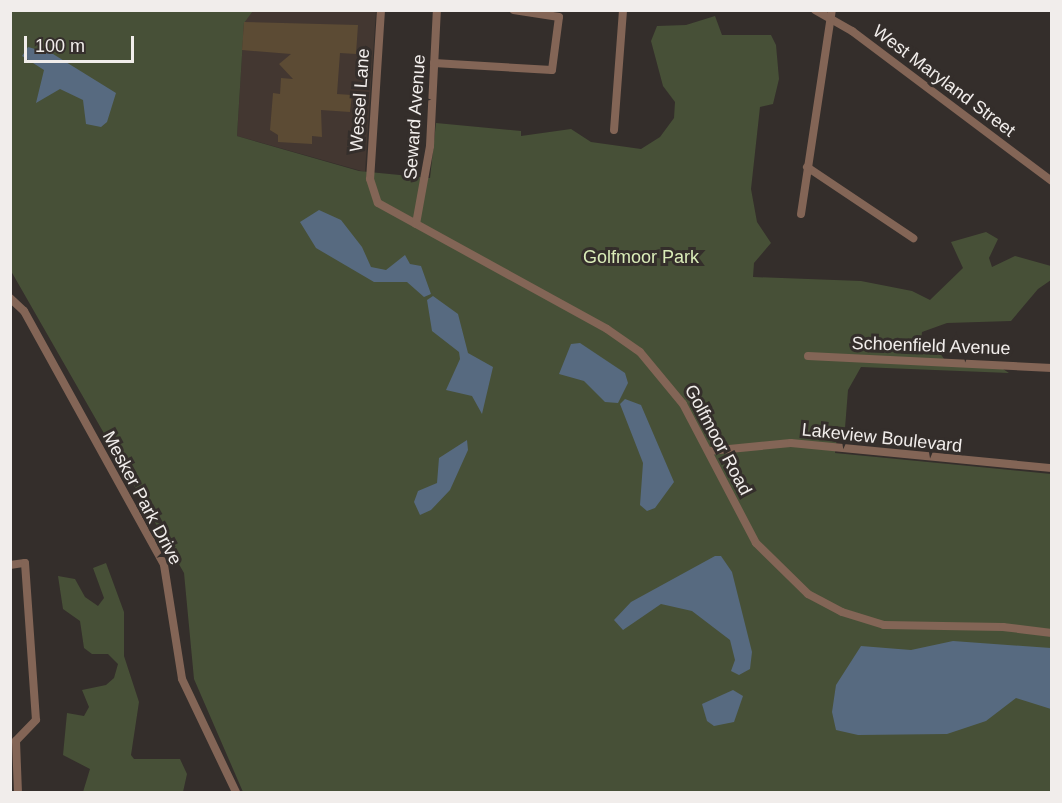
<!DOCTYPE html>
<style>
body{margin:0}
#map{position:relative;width:1062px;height:803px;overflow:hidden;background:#342e2b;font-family:Helvetica,sans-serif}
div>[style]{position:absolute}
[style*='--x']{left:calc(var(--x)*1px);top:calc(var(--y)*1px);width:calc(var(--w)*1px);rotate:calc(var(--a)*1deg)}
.built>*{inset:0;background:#433731}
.green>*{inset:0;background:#475037}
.water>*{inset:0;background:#576a80}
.building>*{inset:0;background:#5c4b34}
.minor>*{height:8px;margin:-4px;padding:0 4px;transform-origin:4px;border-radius:4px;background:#836556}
span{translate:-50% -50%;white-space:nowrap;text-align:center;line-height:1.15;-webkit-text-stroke:6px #342e2b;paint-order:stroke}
.street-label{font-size:18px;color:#f1edeb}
.park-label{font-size:18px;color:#daecb8}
.frame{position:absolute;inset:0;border:12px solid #f1edeb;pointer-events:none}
.scale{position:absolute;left:24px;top:36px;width:110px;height:27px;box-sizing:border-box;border:3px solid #f1edeb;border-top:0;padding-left:8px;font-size:18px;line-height:21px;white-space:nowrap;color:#f1edeb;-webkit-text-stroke:4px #342e2b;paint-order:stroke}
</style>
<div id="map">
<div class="built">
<i style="clip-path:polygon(253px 11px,376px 11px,365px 172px,237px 136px,244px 22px)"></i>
</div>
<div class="green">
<i style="clip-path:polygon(10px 11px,253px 11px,244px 23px,237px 136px,359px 171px,430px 178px,436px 123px,521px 131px,521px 136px,571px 129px,591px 142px,641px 149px,660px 137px,674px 118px,675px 102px,663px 86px,651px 41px,657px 26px,686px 25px,715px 16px,722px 35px,771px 35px,776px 45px,779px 79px,773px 104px,760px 107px,751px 189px,757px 222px,771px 243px,754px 263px,753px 277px,861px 281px,912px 291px,930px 300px,963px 268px,951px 242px,986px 232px,998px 239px,989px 258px,992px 267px,1015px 256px,1051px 266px,1051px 280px,1038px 289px,1011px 321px,947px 323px,922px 332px,921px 342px,940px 353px,948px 365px,1000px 367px,1009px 373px,861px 367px,848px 390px,845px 428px,837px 437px,835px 453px,1051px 474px,1051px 792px,243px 792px,194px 679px,184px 573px,11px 271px)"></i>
<i style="clip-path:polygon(106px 563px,124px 612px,124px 656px,139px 702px,131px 755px,134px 759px,180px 759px,187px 774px,183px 792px,83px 792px,90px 769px,63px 755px,67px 713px,84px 716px,89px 707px,82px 690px,106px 685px,114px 678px,118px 664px,108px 654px,92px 654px,84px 648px,80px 621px,63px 609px,58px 576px,75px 579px,85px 597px,98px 606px,104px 598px,93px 568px)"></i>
</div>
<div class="water">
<i style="clip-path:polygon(28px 47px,53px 54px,116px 93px,107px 122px,101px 127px,86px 124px,83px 100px,60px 89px,36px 103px,44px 70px,22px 56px)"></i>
<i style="clip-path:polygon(319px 210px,341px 220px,362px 247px,371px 267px,386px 270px,405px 255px,410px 264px,421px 266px,431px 294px,424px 297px,407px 282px,374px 282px,316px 248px,300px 222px)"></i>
<i style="clip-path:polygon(433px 296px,458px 314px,468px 353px,493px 367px,482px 414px,472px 396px,446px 390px,460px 359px,459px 352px,432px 331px,427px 300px)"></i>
<i style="clip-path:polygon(580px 343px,625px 373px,628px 383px,618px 403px,605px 402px,584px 381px,559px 374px,571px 344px)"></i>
<i style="clip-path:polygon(625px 399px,641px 405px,674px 482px,655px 508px,647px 511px,640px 505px,643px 463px,620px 404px)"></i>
<i style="clip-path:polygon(467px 440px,468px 450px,450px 490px,431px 510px,420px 515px,414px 502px,418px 491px,437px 483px,439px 458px)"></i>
<i style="clip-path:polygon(715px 556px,721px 556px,732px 572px,752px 652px,750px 669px,739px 675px,731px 671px,735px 660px,730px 640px,692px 611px,661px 604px,623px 630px,614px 620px,631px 602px)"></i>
<i style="clip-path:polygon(953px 641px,1051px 648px,1051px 709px,1016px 698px,986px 721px,947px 734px,858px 735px,836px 730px,832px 712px,836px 685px,861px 646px,911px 650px)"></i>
<i style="clip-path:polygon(733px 690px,743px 696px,734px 722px,714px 726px,707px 721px,702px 704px)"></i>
</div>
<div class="building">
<i style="clip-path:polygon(244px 22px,358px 25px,356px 54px,340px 53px,337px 94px,352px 95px,350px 112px,321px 110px,322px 137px,312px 136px,312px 144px,278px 142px,278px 135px,270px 130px,273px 93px,280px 94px,281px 78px,293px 79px,279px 64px,291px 54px,242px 50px)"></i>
</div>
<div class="minor">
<i style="--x:381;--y:10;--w:169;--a:93.7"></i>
<i style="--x:370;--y:179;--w:25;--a:72"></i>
<i style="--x:378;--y:203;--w:261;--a:28.8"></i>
<i style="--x:607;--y:329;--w:40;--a:34.9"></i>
<i style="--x:640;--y:352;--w:67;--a:50.4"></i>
<i style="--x:683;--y:404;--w:157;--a:62.3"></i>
<i style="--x:756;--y:543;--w:73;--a:44.4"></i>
<i style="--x:808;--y:594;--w:38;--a:28"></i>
<i style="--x:842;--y:612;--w:44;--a:17.2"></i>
<i style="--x:884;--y:625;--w:119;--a:1"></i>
<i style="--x:1003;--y:627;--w:49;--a:7"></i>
<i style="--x:815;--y:10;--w:43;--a:29.6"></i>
<i style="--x:852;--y:31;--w:250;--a:36.9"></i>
<i style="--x:434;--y:63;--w:118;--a:3.4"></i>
<i style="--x:552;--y:70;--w:53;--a:-82.5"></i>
<i style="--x:559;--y:17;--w:46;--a:-171.2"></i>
<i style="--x:614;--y:130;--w:120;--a:-85.7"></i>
<i style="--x:807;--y:167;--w:128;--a:33.8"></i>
<i style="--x:801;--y:214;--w:206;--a:-81.4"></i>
<i style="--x:416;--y:224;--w:79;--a:-79.8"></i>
<i style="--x:430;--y:146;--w:136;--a:-87.1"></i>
<i style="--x:10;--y:298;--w:19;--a:43"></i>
<i style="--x:24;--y:311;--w:290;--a:61.1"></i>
<i style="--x:164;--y:565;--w:115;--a:81"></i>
<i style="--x:182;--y:679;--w:125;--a:64.5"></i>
<i style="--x:808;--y:356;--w:244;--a:2.8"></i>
<i style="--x:709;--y:451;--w:82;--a:-5.6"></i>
<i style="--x:791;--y:443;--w:262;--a:5.5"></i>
<i style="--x:10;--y:565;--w:15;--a:-8"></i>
<i style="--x:25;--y:563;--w:157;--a:86"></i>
<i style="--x:36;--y:720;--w:29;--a:134"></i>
<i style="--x:16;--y:741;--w:51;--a:87.8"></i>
</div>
<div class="street-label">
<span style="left:944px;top:81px;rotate:37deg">West Maryland Street</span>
<span style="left:360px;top:100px;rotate:-86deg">Wessel Lane</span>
<span style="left:415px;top:117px;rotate:-86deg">Seward Avenue</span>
<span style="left:931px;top:346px;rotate:2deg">Schoenfield Avenue</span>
<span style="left:882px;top:438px;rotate:6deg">Lakeview Boulevard</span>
<span style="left:718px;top:440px;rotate:62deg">Golfmoor Road</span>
<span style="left:142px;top:498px;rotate:62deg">Mesker Park Drive</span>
</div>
<div class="park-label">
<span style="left:641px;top:257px">Golfmoor Park</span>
</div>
<div class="frame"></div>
<div class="scale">100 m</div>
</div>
